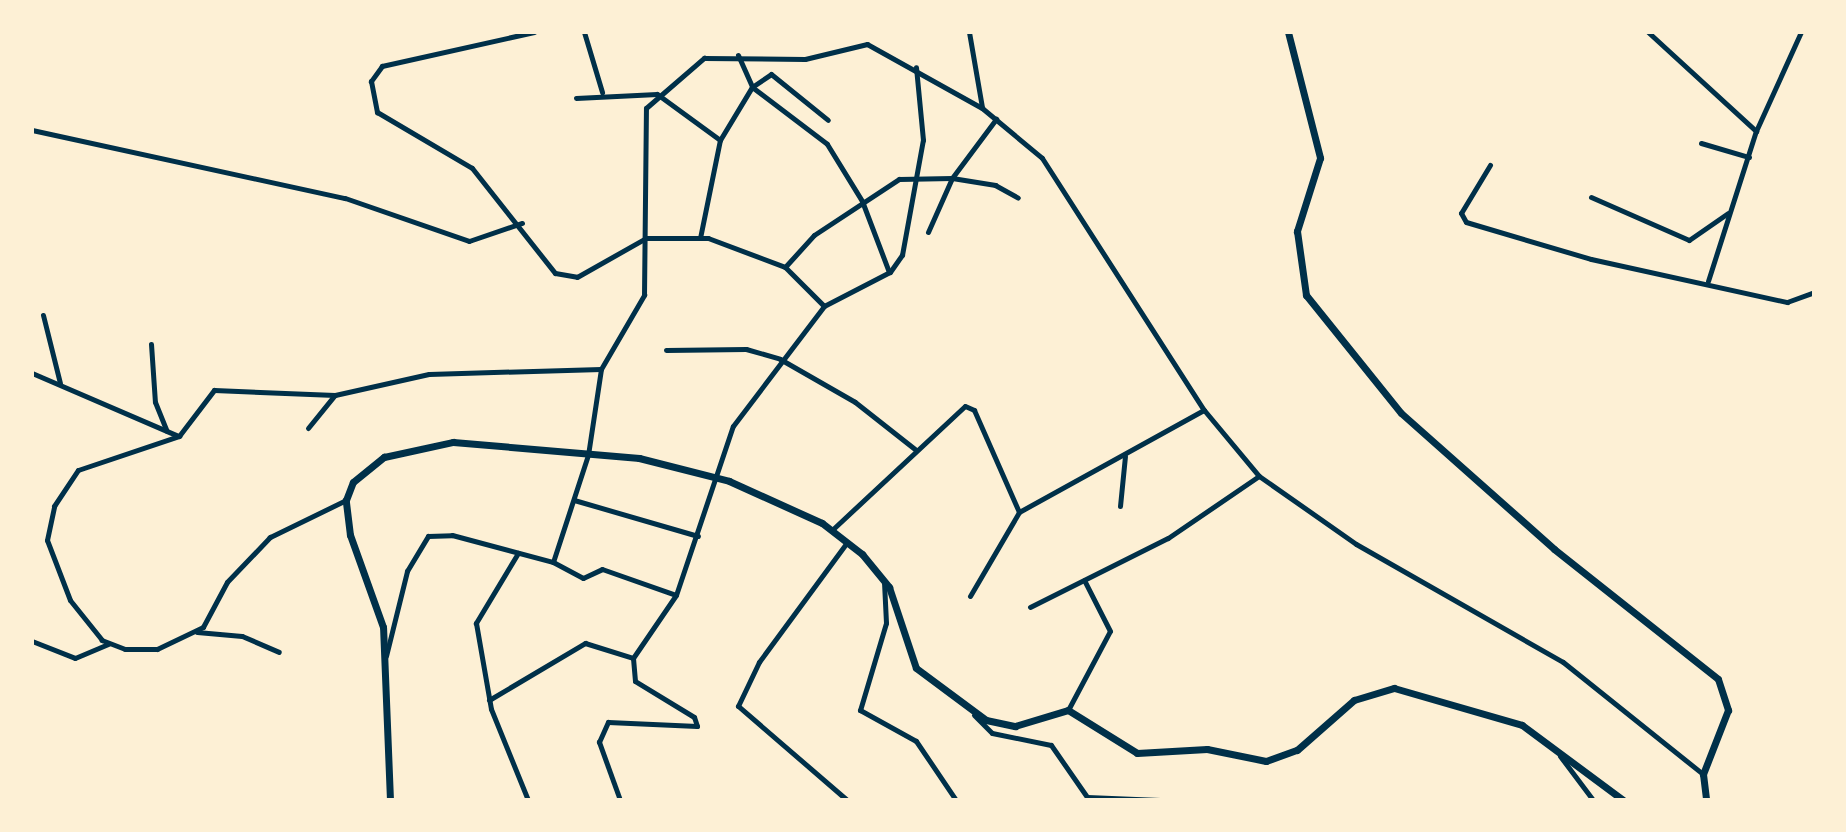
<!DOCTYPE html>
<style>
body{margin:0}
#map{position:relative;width:1846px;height:832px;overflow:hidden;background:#fdf0d5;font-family:"Source Sans 3",sans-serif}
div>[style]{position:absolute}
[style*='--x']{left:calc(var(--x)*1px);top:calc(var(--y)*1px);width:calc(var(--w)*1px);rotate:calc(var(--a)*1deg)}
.minor>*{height:5px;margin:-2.5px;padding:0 2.5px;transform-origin:2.5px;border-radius:2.5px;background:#003049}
.secondary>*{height:7px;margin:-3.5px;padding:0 3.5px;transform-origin:3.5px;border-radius:3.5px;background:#003049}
span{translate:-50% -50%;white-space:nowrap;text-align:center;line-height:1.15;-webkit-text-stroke:6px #fdf0d5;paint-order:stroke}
.frame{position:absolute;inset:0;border:34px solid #fdf0d5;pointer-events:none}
</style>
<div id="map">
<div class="minor">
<i style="--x:534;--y:32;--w:156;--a:167.4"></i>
<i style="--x:382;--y:66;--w:19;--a:126"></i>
<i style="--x:371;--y:81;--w:32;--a:79"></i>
<i style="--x:377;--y:112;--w:110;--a:30.5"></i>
<i style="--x:472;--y:168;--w:134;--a:51.7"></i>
<i style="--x:555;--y:273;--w:22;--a:10"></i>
<i style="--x:577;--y:277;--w:79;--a:-29.5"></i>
<i style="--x:646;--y:238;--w:62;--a:0"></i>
<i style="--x:708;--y:238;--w:82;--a:20.6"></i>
<i style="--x:785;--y:267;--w:55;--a:45"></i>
<i style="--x:584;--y:32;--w:63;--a:73.3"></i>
<i style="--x:969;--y:32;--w:76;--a:80.2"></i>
<i style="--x:1648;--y:32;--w:147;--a:42.5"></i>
<i style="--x:738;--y:55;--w:34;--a:66"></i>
<i style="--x:752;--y:87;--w:23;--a:-34"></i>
<i style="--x:771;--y:74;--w:73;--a:38.9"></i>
<i style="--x:576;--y:98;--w:81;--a:-2.8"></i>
<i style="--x:657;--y:94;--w:78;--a:36.1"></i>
<i style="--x:32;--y:130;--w:320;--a:12.3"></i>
<i style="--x:345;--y:198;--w:131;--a:19.1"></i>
<i style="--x:469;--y:241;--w:56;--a:-18.8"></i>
<i style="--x:1701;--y:143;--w:50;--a:16.3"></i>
<i style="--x:1490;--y:165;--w:56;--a:121.1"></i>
<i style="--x:1461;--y:213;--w:10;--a:61"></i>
<i style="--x:1466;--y:222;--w:130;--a:16.5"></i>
<i style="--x:1591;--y:259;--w:201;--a:12.4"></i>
<i style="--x:1787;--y:302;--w:29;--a:-20"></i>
<i style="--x:1591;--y:197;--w:107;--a:23.7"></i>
<i style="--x:1689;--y:240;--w:47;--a:-34.7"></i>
<i style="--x:928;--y:232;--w:59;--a:-66"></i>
<i style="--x:952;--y:178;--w:44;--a:9.2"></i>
<i style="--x:995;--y:185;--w:26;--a:29"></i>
<i style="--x:700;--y:238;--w:100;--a:-78.5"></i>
<i style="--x:720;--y:140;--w:62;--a:-58.9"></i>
<i style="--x:752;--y:87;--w:94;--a:37.2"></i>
<i style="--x:827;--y:144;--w:67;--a:58.4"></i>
<i style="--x:862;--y:201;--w:76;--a:69.2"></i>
<i style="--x:785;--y:267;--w:43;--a:-47.8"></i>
<i style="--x:814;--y:235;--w:102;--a:-33.4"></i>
<i style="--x:899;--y:179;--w:53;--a:-1.1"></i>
<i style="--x:952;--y:178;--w:74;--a:-53.3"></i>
<i style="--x:1708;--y:281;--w:157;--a:-72.3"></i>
<i style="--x:1756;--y:131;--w:109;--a:-65.6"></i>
<i style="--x:43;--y:315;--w:70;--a:76"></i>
<i style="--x:151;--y:344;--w:58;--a:86.1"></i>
<i style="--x:155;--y:402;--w:31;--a:68"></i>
<i style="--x:666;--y:350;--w:80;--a:-0.7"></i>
<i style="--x:746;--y:349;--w:35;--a:16"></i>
<i style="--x:780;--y:359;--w:86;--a:29.8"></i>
<i style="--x:855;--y:402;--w:78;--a:38.2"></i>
<i style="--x:32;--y:373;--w:159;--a:23.3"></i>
<i style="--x:308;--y:428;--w:41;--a:-50.9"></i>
<i style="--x:346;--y:500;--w:85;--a:154"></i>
<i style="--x:270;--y:537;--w:62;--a:133.7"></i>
<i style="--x:227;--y:582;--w:51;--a:118.1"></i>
<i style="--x:203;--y:627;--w:51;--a:154.4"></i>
<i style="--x:157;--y:649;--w:32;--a:180"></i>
<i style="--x:125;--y:649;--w:25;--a:-159"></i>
<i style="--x:102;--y:640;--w:51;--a:-128.7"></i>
<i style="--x:70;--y:600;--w:64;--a:-111"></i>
<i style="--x:47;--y:540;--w:35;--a:-78"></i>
<i style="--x:54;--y:506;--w:43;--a:-56.3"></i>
<i style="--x:78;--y:470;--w:107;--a:-18.6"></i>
<i style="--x:179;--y:436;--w:58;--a:-52.7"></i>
<i style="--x:214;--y:390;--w:121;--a:2.4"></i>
<i style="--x:335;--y:395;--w:96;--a:-12.6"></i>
<i style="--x:429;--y:374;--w:172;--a:-1.7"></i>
<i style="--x:574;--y:500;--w:129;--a:16.2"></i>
<i style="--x:1120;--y:506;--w:50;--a:-84.3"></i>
<i style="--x:833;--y:529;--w:180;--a:-43"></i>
<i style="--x:965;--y:406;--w:10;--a:24"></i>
<i style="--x:974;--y:410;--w:111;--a:66.2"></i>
<i style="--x:518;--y:553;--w:82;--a:121"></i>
<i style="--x:476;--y:623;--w:87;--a:80.1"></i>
<i style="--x:491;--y:709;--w:98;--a:67.9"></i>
<i style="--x:553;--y:562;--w:113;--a:-71.9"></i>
<i style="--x:588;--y:455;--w:87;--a:-81.4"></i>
<i style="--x:601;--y:369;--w:86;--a:-59.8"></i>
<i style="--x:644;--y:295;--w:187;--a:-89.4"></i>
<i style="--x:646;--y:108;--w:77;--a:-40.8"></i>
<i style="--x:704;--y:58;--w:101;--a:0.6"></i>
<i style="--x:805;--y:59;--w:64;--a:-13.6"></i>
<i style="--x:867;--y:44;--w:132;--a:29.1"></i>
<i style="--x:982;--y:108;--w:78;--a:39.8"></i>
<i style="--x:1042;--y:158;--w:300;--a:57.3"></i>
<i style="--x:1204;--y:410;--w:86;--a:50.2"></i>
<i style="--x:1259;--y:476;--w:118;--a:35"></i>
<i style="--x:1356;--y:544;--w:238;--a:29.7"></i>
<i style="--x:1563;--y:662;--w:179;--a:38.7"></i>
<i style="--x:553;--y:562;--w:34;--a:28"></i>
<i style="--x:583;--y:578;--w:21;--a:-25"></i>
<i style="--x:602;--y:569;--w:78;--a:19.4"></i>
<i style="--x:884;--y:582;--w:41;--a:87.2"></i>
<i style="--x:886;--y:623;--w:91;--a:106.6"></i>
<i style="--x:860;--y:710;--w:64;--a:29"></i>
<i style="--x:916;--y:741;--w:71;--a:55.9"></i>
<i style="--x:970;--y:596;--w:97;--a:-59.7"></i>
<i style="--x:1019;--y:512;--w:211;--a:-28.9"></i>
<i style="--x:1030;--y:607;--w:154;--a:-26.6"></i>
<i style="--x:1168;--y:538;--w:110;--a:-34.3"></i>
<i style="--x:197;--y:632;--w:45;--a:5.1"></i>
<i style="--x:242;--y:636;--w:40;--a:23.4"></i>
<i style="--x:32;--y:641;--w:46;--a:21.6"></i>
<i style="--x:75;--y:658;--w:36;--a:-23"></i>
<i style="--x:386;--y:656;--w:88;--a:-76.1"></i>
<i style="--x:407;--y:571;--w:41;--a:-59"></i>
<i style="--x:428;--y:536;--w:24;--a:-2"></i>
<i style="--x:452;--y:535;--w:105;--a:15"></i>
<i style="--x:489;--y:700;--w:112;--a:-30.7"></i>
<i style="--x:585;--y:643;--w:50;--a:17.4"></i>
<i style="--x:1068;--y:710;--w:89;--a:-62"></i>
<i style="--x:1110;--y:631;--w:57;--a:-117"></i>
<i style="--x:974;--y:715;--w:25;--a:45"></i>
<i style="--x:992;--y:733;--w:60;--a:11.5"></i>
<i style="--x:1051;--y:745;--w:63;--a:55.3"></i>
<i style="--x:1087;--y:797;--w:73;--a:2.4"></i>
<i style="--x:1560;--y:756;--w:55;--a:53.1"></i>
<i style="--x:620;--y:800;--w:62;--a:-109.9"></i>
<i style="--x:599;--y:742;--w:22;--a:-66"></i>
<i style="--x:608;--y:722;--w:89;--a:2.6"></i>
<i style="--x:697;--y:726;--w:9;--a:-108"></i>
<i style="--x:694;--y:717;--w:69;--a:-148.6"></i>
<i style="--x:635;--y:681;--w:23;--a:-95"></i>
<i style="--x:633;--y:658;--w:76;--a:-55.7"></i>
<i style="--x:676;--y:595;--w:178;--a:-71.4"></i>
<i style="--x:733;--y:426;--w:151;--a:-52.8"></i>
<i style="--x:824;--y:306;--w:74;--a:-27.3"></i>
<i style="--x:890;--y:272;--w:21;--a:-55"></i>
<i style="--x:902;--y:255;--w:117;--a:-79.7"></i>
<i style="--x:923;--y:140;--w:73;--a:-95.5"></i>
<i style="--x:847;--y:800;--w:144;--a:-139.2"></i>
<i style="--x:738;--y:706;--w:49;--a:-64.5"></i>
<i style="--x:759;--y:662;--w:149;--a:-53.7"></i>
</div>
<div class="secondary">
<i style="--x:1288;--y:32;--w:130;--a:75.7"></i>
<i style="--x:1320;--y:158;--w:77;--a:107.5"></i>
<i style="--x:1297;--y:231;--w:65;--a:82"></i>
<i style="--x:1306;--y:295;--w:151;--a:51.2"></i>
<i style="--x:1401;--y:413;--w:205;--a:41.6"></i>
<i style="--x:1554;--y:549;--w:209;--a:38.4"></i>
<i style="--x:1718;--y:679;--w:33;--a:72"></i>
<i style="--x:1728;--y:710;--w:69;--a:111.3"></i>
<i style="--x:1703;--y:774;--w:26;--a:83"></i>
<i style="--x:390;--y:800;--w:173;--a:-92.3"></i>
<i style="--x:383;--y:627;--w:98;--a:-109.7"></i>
<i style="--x:350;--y:535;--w:35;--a:-97"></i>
<i style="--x:346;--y:500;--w:19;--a:-69"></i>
<i style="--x:353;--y:482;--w:40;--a:-39"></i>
<i style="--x:384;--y:457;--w:71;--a:-12.3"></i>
<i style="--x:453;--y:442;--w:187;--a:4.9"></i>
<i style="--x:639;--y:458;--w:93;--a:14.3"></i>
<i style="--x:729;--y:481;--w:102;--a:24.3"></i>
<i style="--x:822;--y:523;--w:51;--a:37.8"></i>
<i style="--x:862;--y:554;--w:43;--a:50.7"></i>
<i style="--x:889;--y:587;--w:85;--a:71.6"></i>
<i style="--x:916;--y:668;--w:87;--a:36.6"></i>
<i style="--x:986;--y:720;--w:30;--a:12"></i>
<i style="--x:1015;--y:726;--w:55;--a:-16.8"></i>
<i style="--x:1068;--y:710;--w:81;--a:31.9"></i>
<i style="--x:1137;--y:753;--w:70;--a:-3.3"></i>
<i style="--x:1207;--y:749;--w:60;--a:11.5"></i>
<i style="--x:1266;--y:761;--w:33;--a:-20"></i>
<i style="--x:1297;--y:750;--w:76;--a:-41.3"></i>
<i style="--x:1354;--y:700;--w:42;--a:-16.7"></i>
<i style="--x:1394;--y:688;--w:133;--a:16.1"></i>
<i style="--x:1522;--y:725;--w:126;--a:36.6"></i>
</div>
<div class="frame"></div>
</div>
